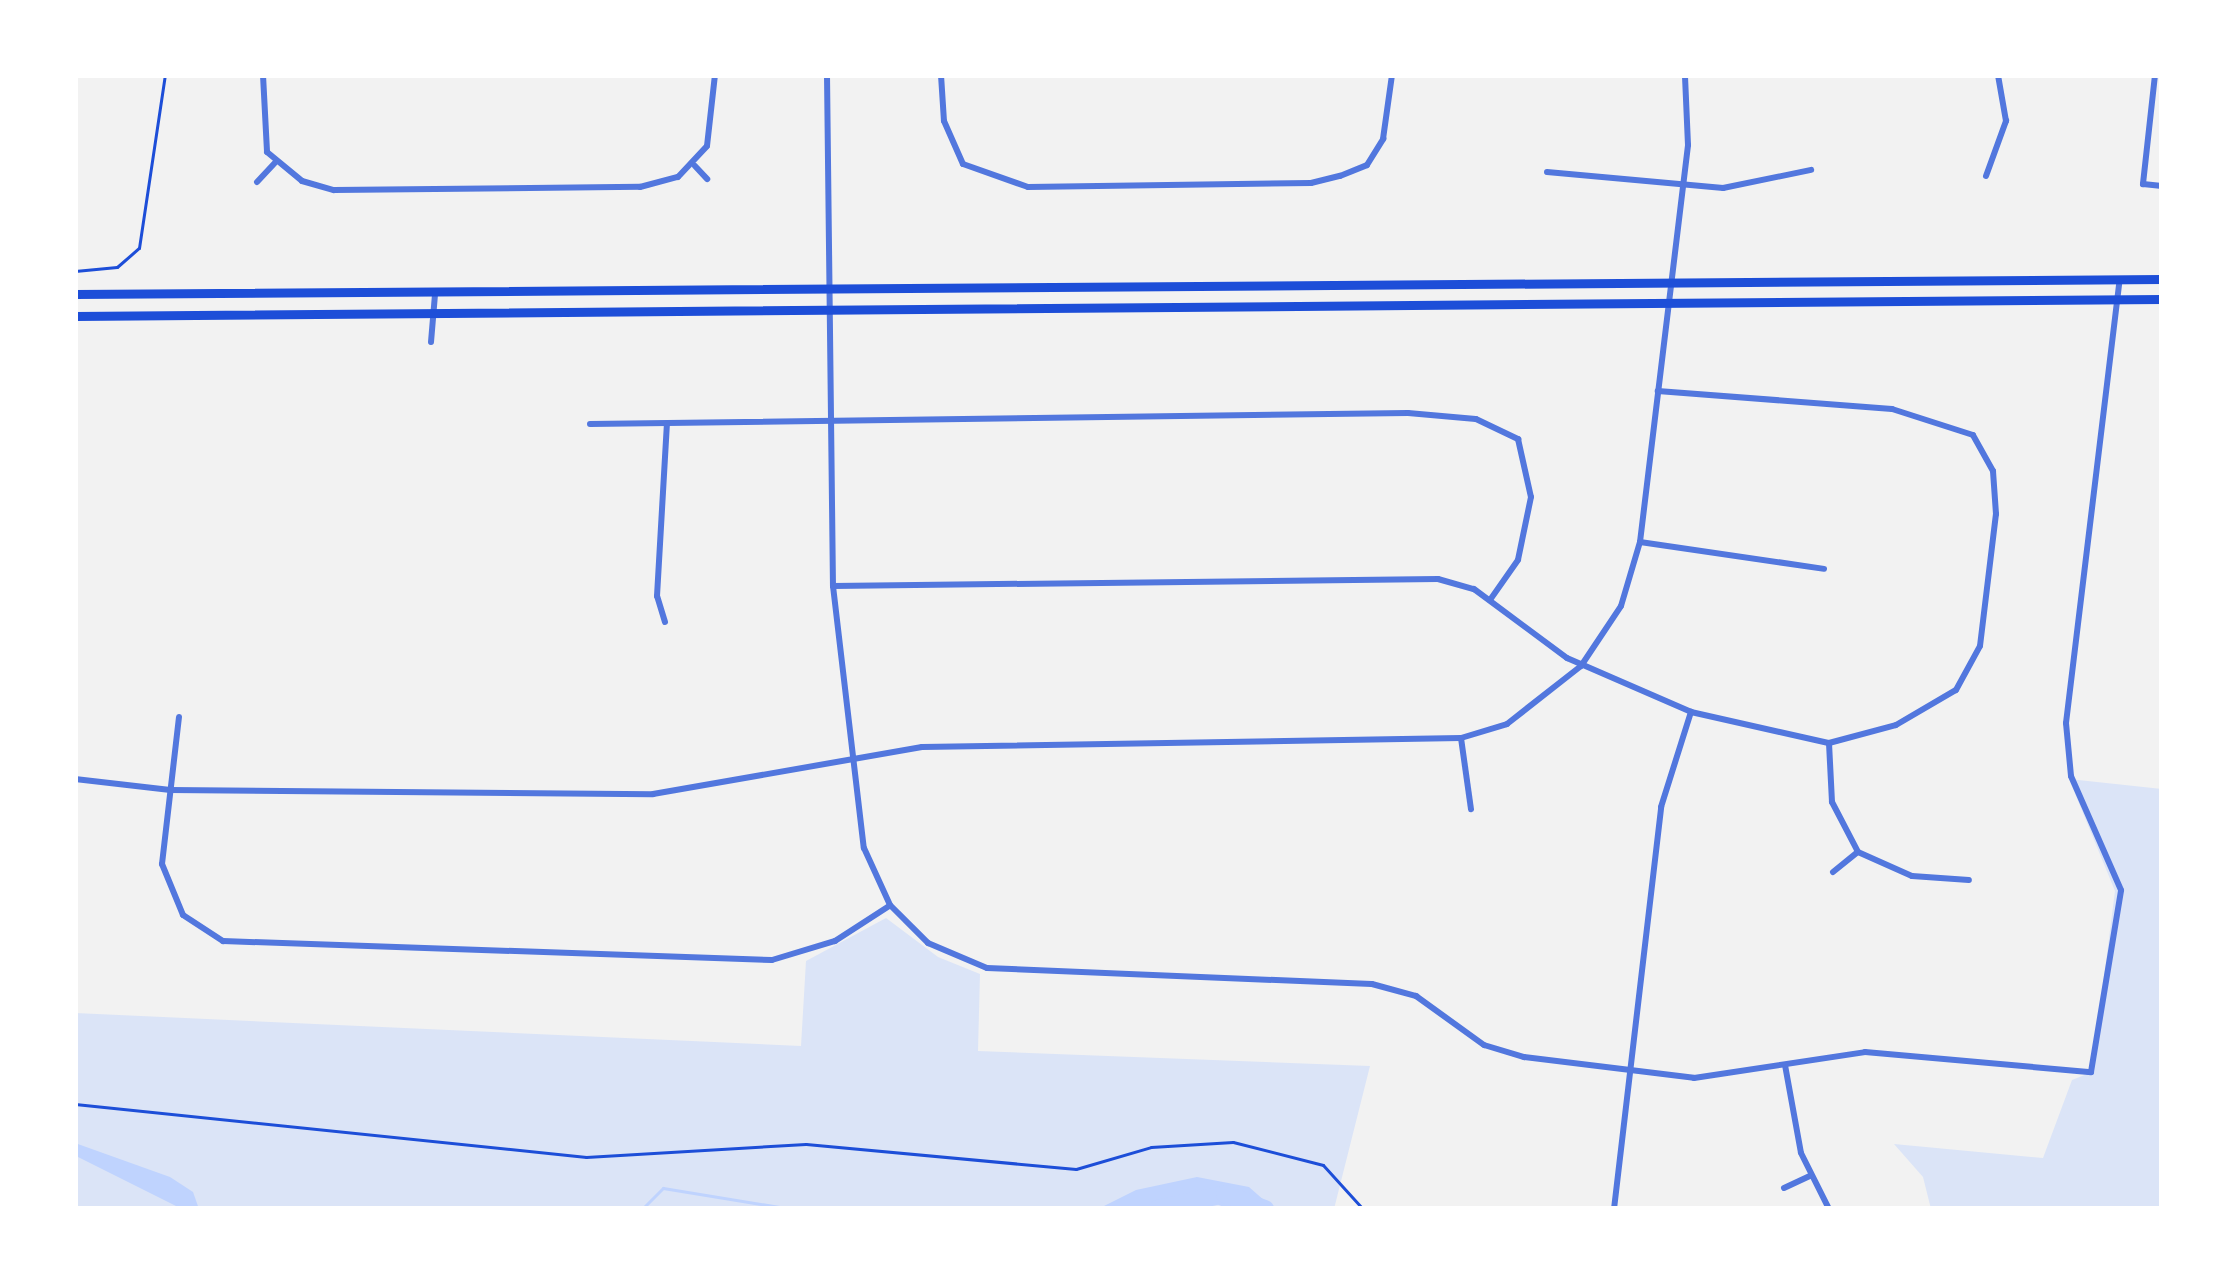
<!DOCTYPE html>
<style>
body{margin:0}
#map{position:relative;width:2237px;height:1284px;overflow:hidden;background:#f2f2f2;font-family:"Space Grotesk",sans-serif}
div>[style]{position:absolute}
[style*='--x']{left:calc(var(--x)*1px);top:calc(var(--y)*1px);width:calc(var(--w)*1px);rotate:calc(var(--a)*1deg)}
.green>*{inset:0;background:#dbe4f7}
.water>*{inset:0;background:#bfd3fe}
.stream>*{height:3px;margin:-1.5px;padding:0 1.5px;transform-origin:1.5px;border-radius:1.5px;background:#bfd3fe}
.river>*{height:18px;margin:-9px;padding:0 9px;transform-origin:9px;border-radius:9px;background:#bfd3fe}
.path>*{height:3px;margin:-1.5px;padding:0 1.5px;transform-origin:1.5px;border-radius:1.5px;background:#1d4ed8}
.minor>*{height:6px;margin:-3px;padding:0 3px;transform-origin:3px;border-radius:3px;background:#5277de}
.secondary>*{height:9px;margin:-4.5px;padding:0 4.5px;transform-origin:4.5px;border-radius:4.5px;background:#1d4ed8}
span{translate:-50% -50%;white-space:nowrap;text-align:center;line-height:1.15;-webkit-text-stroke:9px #fff;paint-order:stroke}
.frame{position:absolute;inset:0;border:78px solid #fff;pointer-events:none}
</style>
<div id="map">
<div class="green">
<i style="clip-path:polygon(2069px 779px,2162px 789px,2162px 1209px,1931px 1209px,1923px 1177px,1894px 1144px,2043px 1158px,2072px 1080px,2092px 1072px,2115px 891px)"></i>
<i style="clip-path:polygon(886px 918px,938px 957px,980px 974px,978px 1051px,1370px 1066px,1334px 1209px,75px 1209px,75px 1013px,801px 1046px,806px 961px)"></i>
</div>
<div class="water">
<i style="clip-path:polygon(75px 1143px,170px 1177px,193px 1192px,199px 1209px,182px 1209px,76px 1156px)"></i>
<i style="clip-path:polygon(1197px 1177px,1249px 1187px,1274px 1209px,1228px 1209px,1199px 1196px,1157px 1209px,1098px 1209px,1136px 1190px)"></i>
</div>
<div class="stream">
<i style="--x:642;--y:1209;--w:30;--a:-45"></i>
<i style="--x:663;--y:1188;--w:130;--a:9.3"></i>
</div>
<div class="river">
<i style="--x:1157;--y:1209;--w:70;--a:-12.4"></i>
<i style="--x:1225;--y:1194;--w:43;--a:20.6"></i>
</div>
<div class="path">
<i style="--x:75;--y:271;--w:42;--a:-5.4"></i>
<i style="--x:117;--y:267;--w:29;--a:-41"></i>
<i style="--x:139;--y:248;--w:175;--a:-81.5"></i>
<i style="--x:75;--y:1104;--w:514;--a:5.92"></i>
<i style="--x:586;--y:1157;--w:220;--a:-3.4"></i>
<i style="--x:806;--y:1144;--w:271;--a:5.3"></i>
<i style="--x:1076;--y:1169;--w:78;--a:-16.3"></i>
<i style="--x:1151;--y:1147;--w:82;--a:-3.5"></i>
<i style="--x:1233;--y:1142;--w:93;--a:14.3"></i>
<i style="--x:1323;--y:1165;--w:59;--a:47.7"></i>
</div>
<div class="minor">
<i style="--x:263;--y:75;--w:77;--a:87"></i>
<i style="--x:267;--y:152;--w:45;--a:39.6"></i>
<i style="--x:302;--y:181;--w:33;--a:16"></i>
<i style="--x:334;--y:190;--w:306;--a:-0.6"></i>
<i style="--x:640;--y:187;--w:39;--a:-15"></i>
<i style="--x:678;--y:177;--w:42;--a:-46.9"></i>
<i style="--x:707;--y:146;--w:71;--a:-83.6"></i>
<i style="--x:827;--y:75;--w:511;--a:89.33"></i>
<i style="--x:833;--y:586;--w:264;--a:83.3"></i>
<i style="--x:864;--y:848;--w:63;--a:65.5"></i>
<i style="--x:890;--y:905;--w:54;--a:45"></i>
<i style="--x:928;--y:943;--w:64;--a:23"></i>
<i style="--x:987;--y:968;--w:385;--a:2.4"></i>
<i style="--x:1372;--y:984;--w:46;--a:15.3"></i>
<i style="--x:1416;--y:996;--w:84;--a:35.8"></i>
<i style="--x:1484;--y:1045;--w:42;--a:16.7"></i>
<i style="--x:1524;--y:1057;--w:171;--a:7"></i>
<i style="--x:1694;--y:1078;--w:173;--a:-8.6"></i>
<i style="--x:1865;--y:1052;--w:227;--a:5.1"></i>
<i style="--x:2091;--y:1072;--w:184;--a:-80.6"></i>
<i style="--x:2121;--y:890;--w:124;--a:-113.7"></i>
<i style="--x:2071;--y:776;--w:53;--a:-95.4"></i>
<i style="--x:2066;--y:723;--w:447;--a:-83.1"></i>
<i style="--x:941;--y:75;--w:46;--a:86.3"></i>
<i style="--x:944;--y:121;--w:47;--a:66.2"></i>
<i style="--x:963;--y:164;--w:69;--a:19.5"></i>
<i style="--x:1028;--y:187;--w:283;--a:-0.8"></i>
<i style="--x:1311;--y:183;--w:30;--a:-14"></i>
<i style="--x:1340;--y:176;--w:29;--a:-22"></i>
<i style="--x:1367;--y:165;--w:31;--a:-58"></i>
<i style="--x:1383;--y:139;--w:65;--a:-82"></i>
<i style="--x:2155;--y:75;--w:110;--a:96.3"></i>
<i style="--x:2143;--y:184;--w:19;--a:6"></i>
<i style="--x:695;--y:166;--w:18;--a:47"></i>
<i style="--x:1547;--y:172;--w:177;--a:5.2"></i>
<i style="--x:1723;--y:188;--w:90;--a:-11.6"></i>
<i style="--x:1986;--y:176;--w:59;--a:-70"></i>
<i style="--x:2006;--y:121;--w:47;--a:-99.9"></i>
<i style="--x:257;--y:182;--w:26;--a:-47"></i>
<i style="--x:431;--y:342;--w:48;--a:-85.2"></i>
<i style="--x:590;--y:424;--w:818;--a:-0.77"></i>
<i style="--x:1408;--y:413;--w:68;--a:5"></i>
<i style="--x:1476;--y:419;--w:47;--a:25.5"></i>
<i style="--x:1518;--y:439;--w:59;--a:77.4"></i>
<i style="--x:1531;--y:497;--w:64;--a:101.7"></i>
<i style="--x:1518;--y:560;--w:49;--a:125"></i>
<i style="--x:1640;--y:542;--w:186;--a:8.3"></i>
<i style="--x:833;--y:586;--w:605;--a:-0.66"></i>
<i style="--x:1438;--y:579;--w:37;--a:16"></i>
<i style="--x:1474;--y:589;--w:116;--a:36.6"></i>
<i style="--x:1567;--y:658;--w:135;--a:23.5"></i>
<i style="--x:1691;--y:712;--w:141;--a:12.7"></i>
<i style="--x:1829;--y:743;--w:69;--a:-15"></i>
<i style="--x:1896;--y:725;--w:69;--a:-30.3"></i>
<i style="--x:1956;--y:690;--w:50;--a:-61.4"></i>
<i style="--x:1980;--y:646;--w:133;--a:-83.1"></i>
<i style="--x:1996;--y:514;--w:43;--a:-94"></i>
<i style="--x:1993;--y:471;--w:41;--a:-119.1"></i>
<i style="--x:1973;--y:435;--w:85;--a:-162.2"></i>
<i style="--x:1892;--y:409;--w:235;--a:-175.6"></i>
<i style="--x:665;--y:622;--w:27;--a:-107"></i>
<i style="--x:657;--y:596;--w:172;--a:-86.7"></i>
<i style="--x:2162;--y:686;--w:28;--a:90"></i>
<i style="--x:179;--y:717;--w:148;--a:96.6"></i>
<i style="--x:162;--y:864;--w:55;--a:67.6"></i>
<i style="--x:183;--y:915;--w:48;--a:33"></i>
<i style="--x:223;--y:941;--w:549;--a:1.98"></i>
<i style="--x:772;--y:960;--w:66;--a:-16.8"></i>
<i style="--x:835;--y:941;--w:64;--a:-32.9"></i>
<i style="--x:1461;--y:738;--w:72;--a:82"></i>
<i style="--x:1829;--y:743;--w:59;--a:87.1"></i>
<i style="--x:1832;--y:802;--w:56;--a:62.5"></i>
<i style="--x:1858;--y:852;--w:59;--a:24"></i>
<i style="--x:1912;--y:876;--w:57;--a:4"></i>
<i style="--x:75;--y:779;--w:96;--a:6.6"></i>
<i style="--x:170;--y:790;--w:483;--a:0.5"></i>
<i style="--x:653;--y:794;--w:273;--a:-9.9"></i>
<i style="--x:922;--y:747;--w:539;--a:-0.96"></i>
<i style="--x:1461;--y:738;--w:48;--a:-16.9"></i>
<i style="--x:1507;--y:724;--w:94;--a:-38.1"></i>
<i style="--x:1581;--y:666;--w:72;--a:-56.3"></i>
<i style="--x:1621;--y:606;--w:67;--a:-73.5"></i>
<i style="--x:1640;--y:542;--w:400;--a:-83.1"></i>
<i style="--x:1688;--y:145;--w:70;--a:-92.5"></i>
<i style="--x:1833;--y:872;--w:32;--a:-39"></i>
<i style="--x:1785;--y:1065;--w:89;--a:79.7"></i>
<i style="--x:1801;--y:1153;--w:63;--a:63.4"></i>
<i style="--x:1784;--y:1188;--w:29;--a:-25"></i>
<i style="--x:1614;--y:1209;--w:405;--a:-83.3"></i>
<i style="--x:1661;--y:807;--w:100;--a:-72.5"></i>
</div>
<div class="secondary">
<i style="--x:75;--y:294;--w:2087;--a:-0.41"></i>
<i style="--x:75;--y:316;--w:2087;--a:-0.47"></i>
</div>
<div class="frame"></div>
</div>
